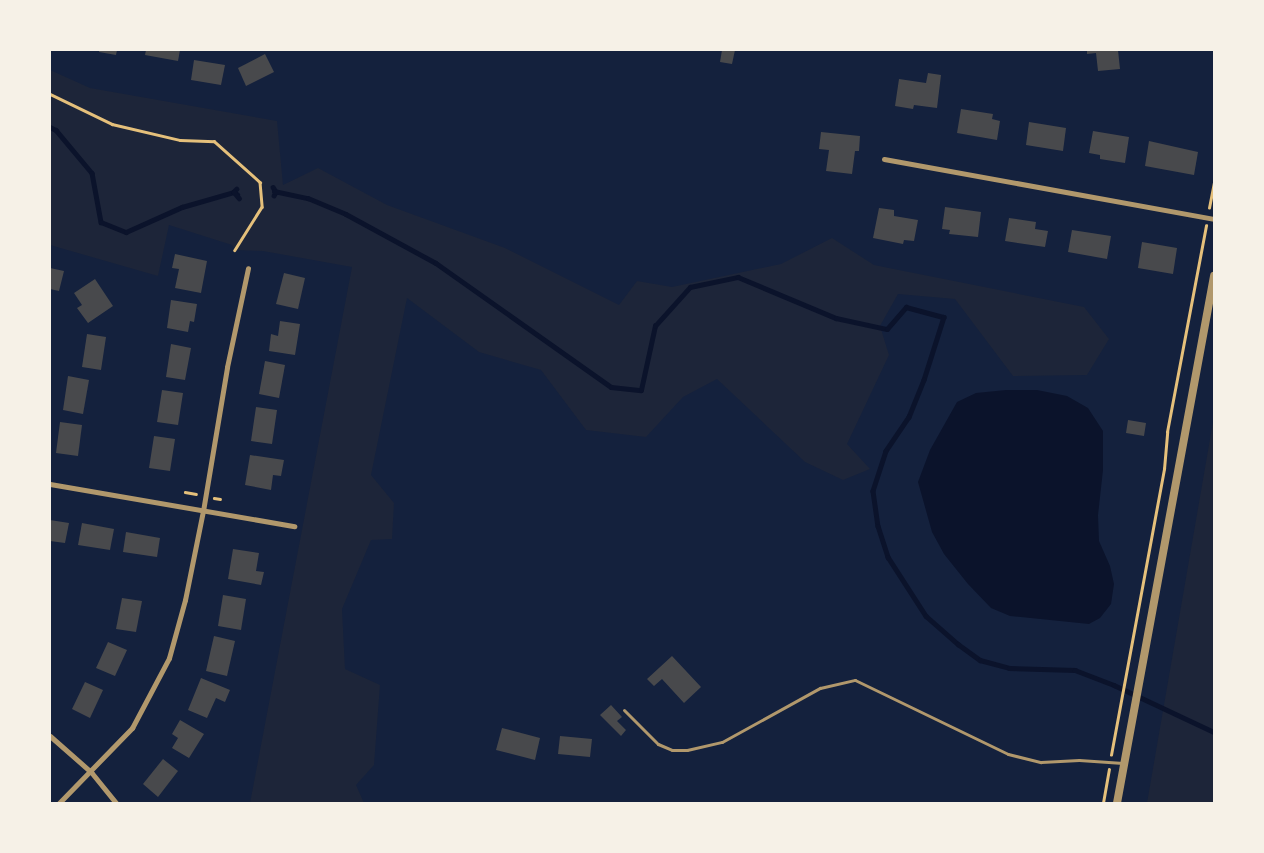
<!DOCTYPE html>
<style>
body{margin:0}
#map{position:relative;width:1264px;height:853px;overflow:hidden;background:#14213d;font-family:"Source Sans 3",sans-serif}
div>[style]{position:absolute}
[style*='--x']{left:calc(var(--x)*1px);top:calc(var(--y)*1px);width:calc(var(--w)*1px);rotate:calc(var(--a)*1deg)}
.green>*{inset:0;background:#1d2539}
.water>*{inset:0;background:#0b132b}
.stream>*{height:4.5px;margin:-2.25px;padding:0 2.25px;transform-origin:2.25px;border-radius:2.25px;background:#0b132b}
.building>*{inset:0;background:#48494c}
.path>*{height:2.5px;margin:-1.25px;padding:0 1.25px;transform-origin:1.25px;border-radius:1.25px;background:#e5c07b}
.service>*{height:3px;margin:-1.5px;padding:0 1.5px;transform-origin:1.5px;border-radius:1.5px;background:#b1986c}
.minor>*{height:5px;margin:-2.5px;padding:0 2.5px;transform-origin:2.5px;border-radius:2.5px;background:#b1986c}
.tertiary>*{height:8px;margin:-4px;padding:0 4px;transform-origin:4px;border-radius:4px;background:#b1986c}
span{translate:-50% -50%;white-space:nowrap;text-align:center;line-height:1.15;-webkit-text-stroke:4.5px #f6f1e7;paint-order:stroke}
.frame{position:absolute;inset:0;border:51px solid #f6f1e7;pointer-events:none}
</style>
<div id="map">
<div class="green">
<i style="clip-path:polygon(50px 70px,90px 88px,277px 121px,283px 185px,318px 168px,387px 205px,505px 248px,619px 305px,637px 281px,672px 287px,781px 264px,832px 238px,874px 265px,1084px 307px,1109px 339px,1087px 375px,1013px 376px,955px 299px,898px 294px,880px 326px,889px 355px,847px 444px,870px 469px,843px 480px,805px 462px,717px 379px,683px 397px,646px 437px,586px 430px,541px 370px,479px 352px,407px 298px,371px 475px,394px 503px,392px 539px,371px 540px,342px 609px,345px 669px,380px 685px,374px 765px,356px 785px,364px 803px,250px 803px,352px 267px,263px 251px,235px 250px,232px 245px,169px 225px,158px 276px,50px 245px)"></i>
<i style="clip-path:polygon(1214px 416px,1214px 803px,1147px 803px)"></i>
</div>
<div class="water">
<i style="clip-path:polygon(1006px 390px,1037px 390px,1067px 396px,1088px 408px,1103px 431px,1103px 470px,1098px 515px,1099px 541px,1110px 566px,1114px 584px,1111px 604px,1100px 618px,1089px 624px,1010px 616px,991px 608px,968px 584px,944px 554px,932px 532px,918px 482px,930px 450px,957px 402px,976px 393px)"></i>
</div>
<div class="stream">
<i style="--x:50;--y:127;--w:7;--a:27"></i>
<i style="--x:56;--y:130;--w:56;--a:50.1"></i>
<i style="--x:92;--y:173;--w:50;--a:79.6"></i>
<i style="--x:101;--y:222;--w:27;--a:22"></i>
<i style="--x:126;--y:232;--w:61;--a:-24.1"></i>
<i style="--x:182;--y:207;--w:54;--a:-16.1"></i>
<i style="--x:234;--y:192;--w:4;--a:34"></i>
<i style="--x:273;--y:187;--w:6;--a:59"></i>
<i style="--x:276;--y:192;--w:4;--a:117"></i>
<i style="--x:237;--y:189;--w:4;--a:135"></i>
<i style="--x:234;--y:192;--w:8;--a:50"></i>
<i style="--x:274;--y:191;--w:35;--a:12"></i>
<i style="--x:308;--y:198;--w:41;--a:22.8"></i>
<i style="--x:346;--y:214;--w:102;--a:28.6"></i>
<i style="--x:436;--y:263;--w:214;--a:35.3"></i>
<i style="--x:611;--y:387;--w:30;--a:6"></i>
<i style="--x:641;--y:390;--w:66;--a:-77.7"></i>
<i style="--x:655;--y:326;--w:52;--a:-48.1"></i>
<i style="--x:690;--y:287;--w:49;--a:-11.8"></i>
<i style="--x:738;--y:277;--w:106;--a:22.7"></i>
<i style="--x:836;--y:318;--w:52;--a:12.2"></i>
<i style="--x:887;--y:329;--w:29;--a:-49"></i>
<i style="--x:906;--y:307;--w:39;--a:15"></i>
<i style="--x:944;--y:317;--w:66;--a:107.6"></i>
<i style="--x:924;--y:380;--w:40;--a:112"></i>
<i style="--x:909;--y:417;--w:41;--a:124.1"></i>
<i style="--x:886;--y:451;--w:42;--a:108"></i>
<i style="--x:873;--y:491;--w:35;--a:82"></i>
<i style="--x:878;--y:526;--w:33;--a:72"></i>
<i style="--x:888;--y:557;--w:70;--a:57.2"></i>
<i style="--x:926;--y:616;--w:43;--a:41.2"></i>
<i style="--x:958;--y:644;--w:27;--a:36"></i>
<i style="--x:980;--y:660;--w:30;--a:15"></i>
<i style="--x:1009;--y:668;--w:66;--a:1.7"></i>
<i style="--x:1075;--y:670;--w:42;--a:21"></i>
<i style="--x:1114;--y:685;--w:110;--a:25.2"></i>
</div>
<div class="building">
<i style="clip-path:polygon(99px 50px,117px 50px,116px 55px,99px 52px)"></i>
<i style="clip-path:polygon(146px 50px,180px 50px,178px 61px,145px 55px)"></i>
<i style="clip-path:polygon(722px 50px,735px 50px,732px 64px,720px 62px)"></i>
<i style="clip-path:polygon(1087px 50px,1118px 50px,1120px 69px,1098px 71px,1096px 53px,1087px 54px)"></i>
<i style="clip-path:polygon(265px 54px,274px 72px,246px 86px,238px 68px)"></i>
<i style="clip-path:polygon(194px 60px,225px 65px,221px 85px,191px 80px)"></i>
<i style="clip-path:polygon(928px 73px,941px 75px,937px 108px,914px 105px,913px 109px,895px 106px,899px 79px,926px 83px)"></i>
<i style="clip-path:polygon(961px 109px,993px 114px,992px 119px,1000px 121px,997px 140px,957px 133px)"></i>
<i style="clip-path:polygon(1029px 122px,1066px 128px,1063px 151px,1026px 145px)"></i>
<i style="clip-path:polygon(1093px 131px,1129px 137px,1125px 163px,1100px 159px,1100px 155px,1089px 153px)"></i>
<i style="clip-path:polygon(821px 132px,860px 136px,859px 151px,855px 151px,852px 174px,826px 171px,829px 150px,819px 149px)"></i>
<i style="clip-path:polygon(1149px 141px,1198px 152px,1194px 175px,1145px 166px)"></i>
<i style="clip-path:polygon(945px 207px,981px 212px,978px 237px,949px 234px,950px 230px,942px 229px)"></i>
<i style="clip-path:polygon(879px 208px,894px 210px,894px 216px,918px 220px,914px 241px,904px 240px,903px 244px,873px 238px)"></i>
<i style="clip-path:polygon(1009px 218px,1036px 222px,1035px 229px,1048px 231px,1045px 247px,1005px 241px)"></i>
<i style="clip-path:polygon(1072px 230px,1111px 236px,1107px 259px,1068px 252px)"></i>
<i style="clip-path:polygon(1142px 242px,1177px 248px,1173px 274px,1138px 268px)"></i>
<i style="clip-path:polygon(175px 254px,207px 261px,201px 293px,175px 288px,179px 269px,172px 268px)"></i>
<i style="clip-path:polygon(50px 268px,64px 271px,59px 291px,50px 289px)"></i>
<i style="clip-path:polygon(284px 273px,305px 278px,298px 309px,276px 304px)"></i>
<i style="clip-path:polygon(95px 279px,113px 306px,88px 323px,77px 308px,82px 305px,74px 293px)"></i>
<i style="clip-path:polygon(171px 300px,197px 304px,194px 322px,190px 321px,188px 332px,167px 328px)"></i>
<i style="clip-path:polygon(280px 321px,300px 324px,295px 355px,269px 351px,271px 334px,278px 336px)"></i>
<i style="clip-path:polygon(87px 334px,106px 337px,101px 370px,82px 367px)"></i>
<i style="clip-path:polygon(171px 344px,191px 348px,185px 380px,166px 377px)"></i>
<i style="clip-path:polygon(265px 361px,285px 365px,279px 398px,259px 394px)"></i>
<i style="clip-path:polygon(68px 376px,89px 380px,83px 414px,63px 410px)"></i>
<i style="clip-path:polygon(162px 390px,183px 393px,178px 425px,157px 422px)"></i>
<i style="clip-path:polygon(256px 407px,277px 410px,272px 444px,251px 441px)"></i>
<i style="clip-path:polygon(1128px 420px,1146px 423px,1144px 436px,1126px 433px)"></i>
<i style="clip-path:polygon(60px 422px,82px 425px,78px 456px,56px 453px)"></i>
<i style="clip-path:polygon(154px 436px,175px 439px,170px 471px,149px 468px)"></i>
<i style="clip-path:polygon(250px 455px,284px 460px,281px 476px,273px 475px,271px 490px,245px 485px)"></i>
<i style="clip-path:polygon(50px 520px,69px 523px,65px 543px,50px 541px)"></i>
<i style="clip-path:polygon(82px 523px,114px 529px,110px 550px,78px 545px)"></i>
<i style="clip-path:polygon(126px 532px,160px 538px,157px 557px,123px 552px)"></i>
<i style="clip-path:polygon(233px 549px,259px 553px,256px 571px,264px 572px,261px 585px,228px 579px)"></i>
<i style="clip-path:polygon(223px 595px,246px 599px,241px 630px,218px 626px)"></i>
<i style="clip-path:polygon(122px 598px,142px 601px,136px 632px,116px 629px)"></i>
<i style="clip-path:polygon(214px 636px,235px 641px,227px 676px,206px 671px)"></i>
<i style="clip-path:polygon(108px 642px,127px 650px,115px 676px,96px 668px)"></i>
<i style="clip-path:polygon(672px 656px,701px 687px,684px 703px,662px 679px,654px 686px,647px 679px)"></i>
<i style="clip-path:polygon(201px 678px,230px 690px,225px 702px,216px 698px,207px 718px,188px 710px)"></i>
<i style="clip-path:polygon(85px 682px,103px 690px,90px 718px,72px 709px)"></i>
<i style="clip-path:polygon(611px 705px,622px 717px,617px 721px,626px 730px,621px 736px,600px 715px)"></i>
<i style="clip-path:polygon(180px 720px,204px 734px,189px 758px,172px 748px,178px 738px,172px 734px)"></i>
<i style="clip-path:polygon(502px 728px,540px 738px,535px 760px,496px 750px)"></i>
<i style="clip-path:polygon(560px 736px,592px 739px,590px 757px,558px 754px)"></i>
<i style="clip-path:polygon(163px 759px,178px 771px,158px 797px,143px 784px)"></i>
</div>
<div class="path">
<i style="--x:50;--y:94;--w:69;--a:25.8"></i>
<i style="--x:112;--y:124;--w:70;--a:13.2"></i>
<i style="--x:180;--y:140;--w:34;--a:2"></i>
<i style="--x:214;--y:141;--w:62;--a:41.7"></i>
<i style="--x:260;--y:182;--w:25;--a:85"></i>
<i style="--x:262;--y:207;--w:51;--a:122.1"></i>
<i style="--x:1209;--y:208;--w:25;--a:-79"></i>
<i style="--x:185;--y:492;--w:11;--a:10"></i>
<i style="--x:214;--y:498;--w:6;--a:9"></i>
<i style="--x:1111;--y:755;--w:291;--a:-79.5"></i>
<i style="--x:1164;--y:469;--w:37;--a:-85"></i>
<i style="--x:1167;--y:432;--w:210;--a:-79.3"></i>
<i style="--x:1103;--y:803;--w:34;--a:-80"></i>
</div>
<div class="service">
<i style="--x:624;--y:710;--w:48;--a:45"></i>
<i style="--x:658;--y:744;--w:15;--a:23"></i>
<i style="--x:672;--y:750;--w:15;--a:0"></i>
<i style="--x:687;--y:750;--w:36;--a:-13"></i>
<i style="--x:722;--y:742;--w:112;--a:-28.9"></i>
<i style="--x:820;--y:688;--w:36;--a:-13"></i>
<i style="--x:855;--y:680;--w:170;--a:25.8"></i>
<i style="--x:1008;--y:754;--w:34;--a:14"></i>
<i style="--x:1041;--y:762;--w:38;--a:-3"></i>
<i style="--x:1079;--y:760;--w:44;--a:3.9"></i>
</div>
<div class="minor">
<i style="--x:884;--y:159;--w:335;--a:10.3"></i>
<i style="--x:50;--y:484;--w:248;--a:9.8"></i>
<i style="--x:50;--y:736;--w:55;--a:41.3"></i>
<i style="--x:91;--y:772;--w:40;--a:51"></i>
<i style="--x:59;--y:803;--w:105;--a:-45.8"></i>
<i style="--x:132;--y:728;--w:79;--a:-62.1"></i>
<i style="--x:169;--y:658;--w:60;--a:-74.6"></i>
<i style="--x:185;--y:600;--w:91;--a:-78.6"></i>
<i style="--x:203;--y:511;--w:146;--a:-80.5"></i>
<i style="--x:227;--y:367;--w:101;--a:-78"></i>
</div>
<div class="tertiary">
<i style="--x:1117;--y:803;--w:536;--a:-79.57"></i>
</div>
<div class="frame"></div>
</div>
